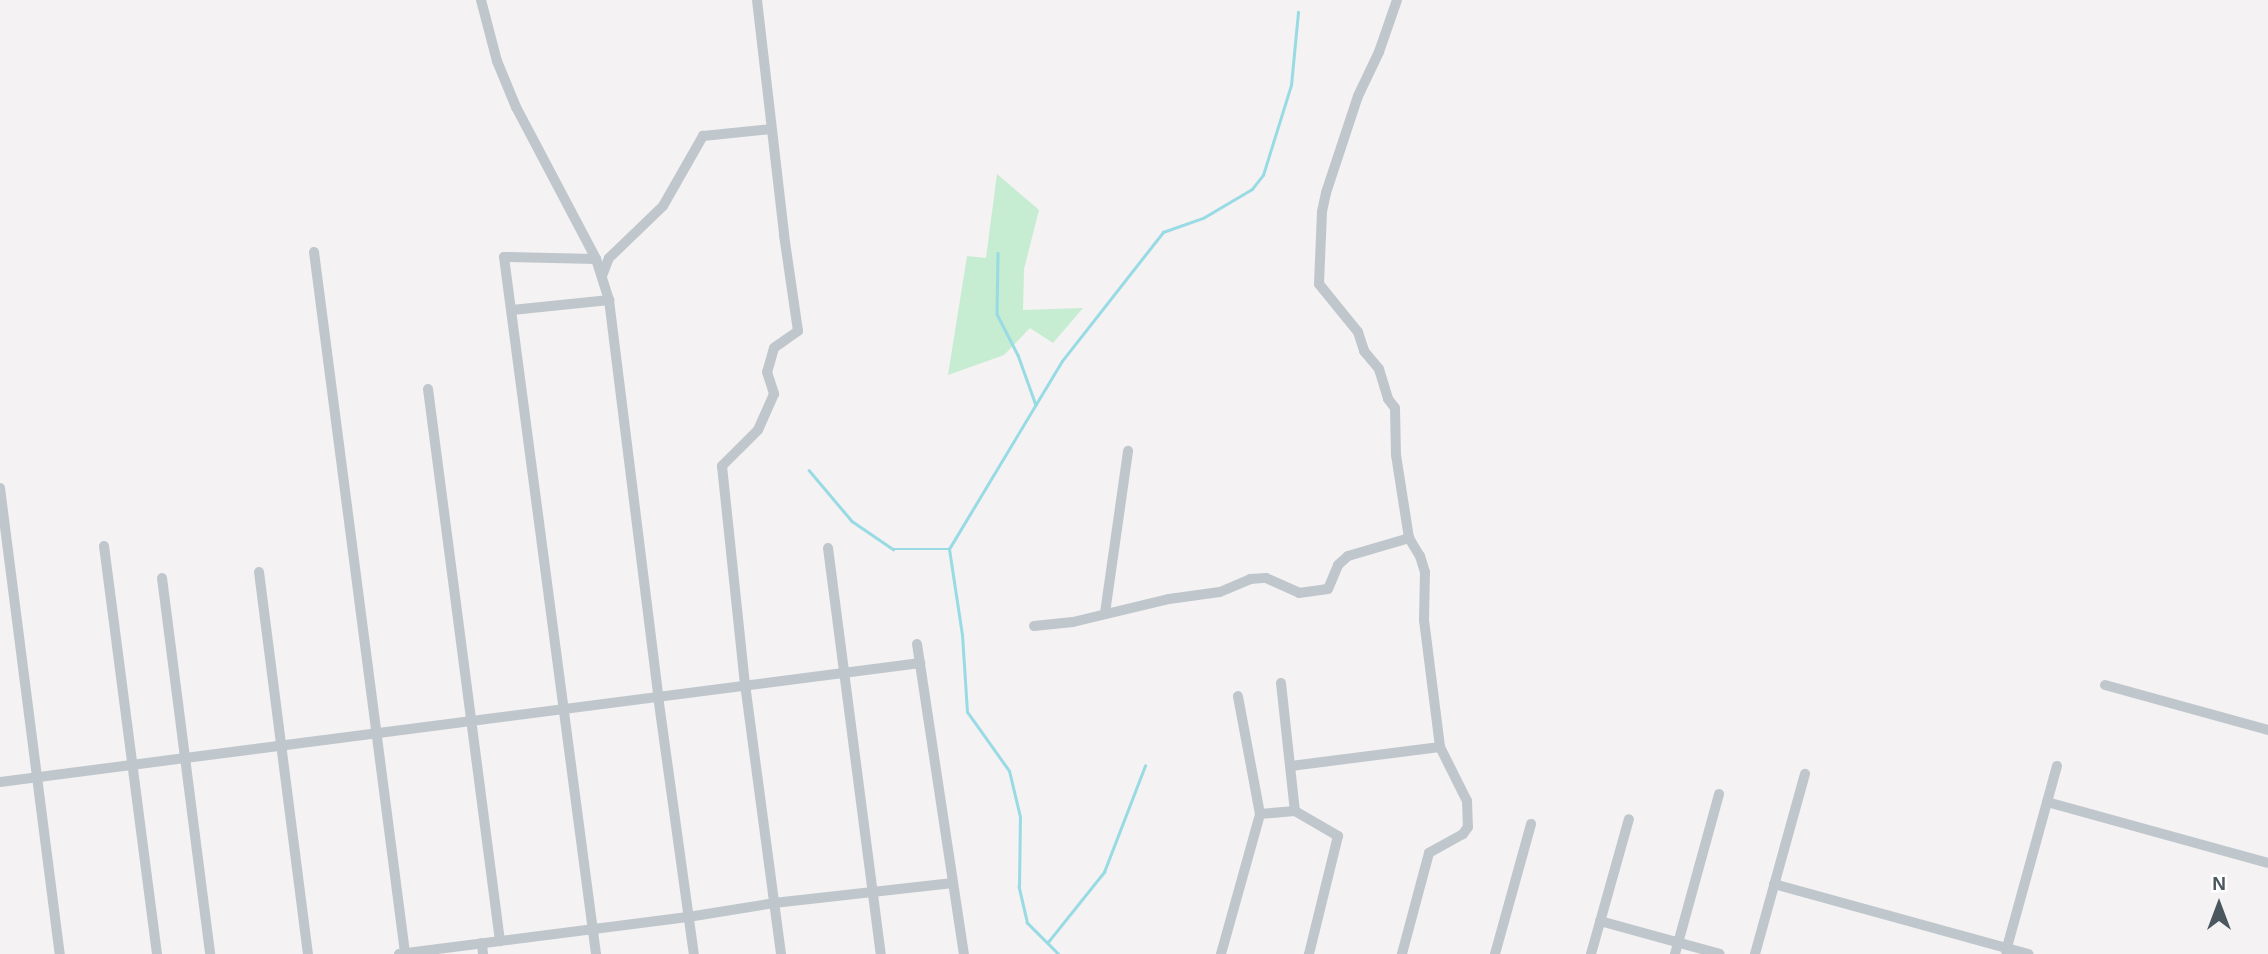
<!DOCTYPE html>
<style>
body{margin:0}
#map{position:relative;width:2268px;height:954px;overflow:hidden;background:#f4f2f2;font-family:Arial,sans-serif}
div>[style]{position:absolute}
[style*='--x']{left:calc(var(--x)*1px);top:calc(var(--y)*1px);width:calc(var(--w)*1px);rotate:calc(var(--a)*1deg)}
.green>*{inset:0;background:#c6ecd1}
.stream>*{height:2.5px;margin:-1.25px;padding:0 1.25px;transform-origin:1.25px;border-radius:1.25px;background:#98dbe4}
.minor>*{height:10px;margin:-5px;padding:0 5px;transform-origin:5px;border-radius:5px;background:#bfc7cd}
span{translate:-50% -50%;white-space:nowrap;text-align:center;line-height:1.15;-webkit-text-stroke:6px #fff;paint-order:stroke}
.north{position:absolute;left:2184px;top:870px;width:70px;height:70px;-webkit-text-stroke:5px #fff;paint-order:stroke;rotate:0deg;font-size:19px;font-weight:700;line-height:28px;text-align:center;color:#4b575e}
.north::after{content:'';display:block;margin:auto;width:24px;height:32px;background:#4b575e;clip-path:polygon(50% 0,100% 100%,50% 72%,0 100%)}
</style>
<div id="map">
<div class="green">
<i style="clip-path:polygon(997px 174px,1039px 210px,1024px 269px,1023px 310px,1083px 308px,1053px 343px,1030px 328px,1004px 355px,948px 375px,967px 256px,986px 258px)"></i>
</div>
<div class="stream">
<i style="--x:998;--y:253;--w:61;--a:90.9"></i>
<i style="--x:997;--y:314;--w:46;--a:62.9"></i>
<i style="--x:1018;--y:355;--w:53;--a:70.2"></i>
<i style="--x:809;--y:470;--w:67;--a:49.9"></i>
<i style="--x:852;--y:521;--w:50;--a:34.3"></i>
<i style="--x:893;--y:549;--w:56;--a:0"></i>
<i style="--x:1048;--y:942;--w:90;--a:-51.3"></i>
<i style="--x:1104;--y:872;--w:114;--a:-68.9"></i>
<i style="--x:1058;--y:954;--w:44;--a:-135"></i>
<i style="--x:1027;--y:923;--w:37;--a:-103"></i>
<i style="--x:1019;--y:887;--w:70;--a:-89.2"></i>
<i style="--x:1020;--y:817;--w:47;--a:-103.4"></i>
<i style="--x:1009;--y:771;--w:72;--a:-125.4"></i>
<i style="--x:967;--y:712;--w:77;--a:-93.7"></i>
<i style="--x:962;--y:635;--w:87;--a:-98.6"></i>
<i style="--x:949;--y:549;--w:219;--a:-59"></i>
<i style="--x:1062;--y:361;--w:164;--a:-51.9"></i>
<i style="--x:1163;--y:232;--w:42;--a:-19.3"></i>
<i style="--x:1203;--y:218;--w:57;--a:-30.6"></i>
<i style="--x:1252;--y:189;--w:18;--a:-52"></i>
<i style="--x:1263;--y:175;--w:94;--a:-72.7"></i>
<i style="--x:1291;--y:85;--w:73;--a:-84.5"></i>
</div>
<div class="minor">
<i style="--x:481;--y:0;--w:63;--a:75.3"></i>
<i style="--x:497;--y:61;--w:50;--a:67.6"></i>
<i style="--x:516;--y:107;--w:172;--a:62.2"></i>
<i style="--x:596;--y:259;--w:43;--a:72.4"></i>
<i style="--x:609;--y:300;--w:399;--a:82.9"></i>
<i style="--x:658;--y:696;--w:260;--a:82.1"></i>
<i style="--x:757;--y:0;--w:237;--a:83.4"></i>
<i style="--x:784;--y:235;--w:97;--a:81.7"></i>
<i style="--x:798;--y:331;--w:29;--a:145"></i>
<i style="--x:774;--y:348;--w:25;--a:106"></i>
<i style="--x:767;--y:372;--w:23;--a:72"></i>
<i style="--x:774;--y:394;--w:39;--a:114"></i>
<i style="--x:758;--y:430;--w:51;--a:135"></i>
<i style="--x:722;--y:466;--w:219;--a:84"></i>
<i style="--x:745;--y:684;--w:272;--a:82.4"></i>
<i style="--x:1397;--y:0;--w:55;--a:109.1"></i>
<i style="--x:1379;--y:52;--w:49;--a:115.5"></i>
<i style="--x:1358;--y:96;--w:102;--a:108.3"></i>
<i style="--x:1326;--y:193;--w:19;--a:102"></i>
<i style="--x:1322;--y:212;--w:72;--a:92.4"></i>
<i style="--x:1319;--y:284;--w:62;--a:50.9"></i>
<i style="--x:1358;--y:332;--w:20;--a:72"></i>
<i style="--x:1364;--y:351;--w:23;--a:50"></i>
<i style="--x:1379;--y:369;--w:31;--a:73"></i>
<i style="--x:1388;--y:399;--w:11;--a:52"></i>
<i style="--x:1395;--y:408;--w:47;--a:88.8"></i>
<i style="--x:1396;--y:455;--w:84;--a:81.1"></i>
<i style="--x:1409;--y:538;--w:21;--a:59"></i>
<i style="--x:1420;--y:556;--w:17;--a:73"></i>
<i style="--x:1425;--y:572;--w:48;--a:91.2"></i>
<i style="--x:1424;--y:620;--w:128;--a:82.8"></i>
<i style="--x:1440;--y:747;--w:60;--a:63.4"></i>
<i style="--x:1467;--y:801;--w:26;--a:88"></i>
<i style="--x:1468;--y:827;--w:9;--a:126"></i>
<i style="--x:1463;--y:834;--w:39;--a:151"></i>
<i style="--x:1429;--y:853;--w:105;--a:105"></i>
<i style="--x:314;--y:252;--w:707;--a:82.6"></i>
<i style="--x:602;--y:276;--w:19;--a:-69"></i>
<i style="--x:609;--y:258;--w:75;--a:-43.9"></i>
<i style="--x:663;--y:206;--w:81;--a:-60.3"></i>
<i style="--x:703;--y:136;--w:69;--a:-5.8"></i>
<i style="--x:512;--y:310;--w:98;--a:-5.9"></i>
<i style="--x:428;--y:389;--w:557;--a:82.57"></i>
<i style="--x:0;--y:488;--w:470;--a:82.7"></i>
<i style="--x:104;--y:546;--w:411;--a:82.6"></i>
<i style="--x:828;--y:548;--w:409;--a:82.6"></i>
<i style="--x:259;--y:572;--w:385;--a:82.7"></i>
<i style="--x:162;--y:578;--w:379;--a:82.7"></i>
<i style="--x:1105;--y:613;--w:164;--a:-81.9"></i>
<i style="--x:1034;--y:626;--w:39;--a:-6"></i>
<i style="--x:1073;--y:622;--w:99;--a:-13.5"></i>
<i style="--x:1169;--y:599;--w:51;--a:-7.8"></i>
<i style="--x:1220;--y:592;--w:33;--a:-23"></i>
<i style="--x:1250;--y:579;--w:16;--a:-4"></i>
<i style="--x:1266;--y:578;--w:36;--a:24"></i>
<i style="--x:1299;--y:593;--w:29;--a:-8"></i>
<i style="--x:1328;--y:589;--w:26;--a:-67"></i>
<i style="--x:1338;--y:565;--w:13;--a:-42"></i>
<i style="--x:1348;--y:556;--w:64;--a:-16.4"></i>
<i style="--x:917;--y:644;--w:314;--a:81.4"></i>
<i style="--x:1281;--y:683;--w:129;--a:83.8"></i>
<i style="--x:2105;--y:685;--w:169;--a:15.4"></i>
<i style="--x:1291;--y:766;--w:150;--a:-7.3"></i>
<i style="--x:0;--y:782;--w:928;--a:-7.37"></i>
<i style="--x:2047;--y:802;--w:229;--a:15.4"></i>
<i style="--x:1260;--y:814;--w:35;--a:-5"></i>
<i style="--x:1295;--y:811;--w:50;--a:30.2"></i>
<i style="--x:1338;--y:836;--w:122;--a:103.8"></i>
<i style="--x:1774;--y:884;--w:264;--a:15.4"></i>
<i style="--x:1600;--y:921;--w:124;--a:15.4"></i>
<i style="--x:482;--y:943;--w:11;--a:85"></i>
<i style="--x:2006;--y:951;--w:192;--a:-74.6"></i>
<i style="--x:399;--y:954;--w:291;--a:-7.3"></i>
<i style="--x:688;--y:917;--w:87;--a:-9.2"></i>
<i style="--x:774;--y:903;--w:180;--a:-6.4"></i>
<i style="--x:596;--y:954;--w:703;--a:-97.52"></i>
<i style="--x:504;--y:257;--w:92;--a:1.2"></i>
<i style="--x:1221;--y:954;--w:145;--a:-74.4"></i>
<i style="--x:1260;--y:814;--w:120;--a:-100.6"></i>
<i style="--x:1495;--y:954;--w:135;--a:-74.5"></i>
<i style="--x:1591;--y:954;--w:140;--a:-74.3"></i>
<i style="--x:1675;--y:954;--w:166;--a:-74.6"></i>
<i style="--x:1755;--y:954;--w:187;--a:-74.5"></i>
</div>
<div class="north">N</div>
</div>
